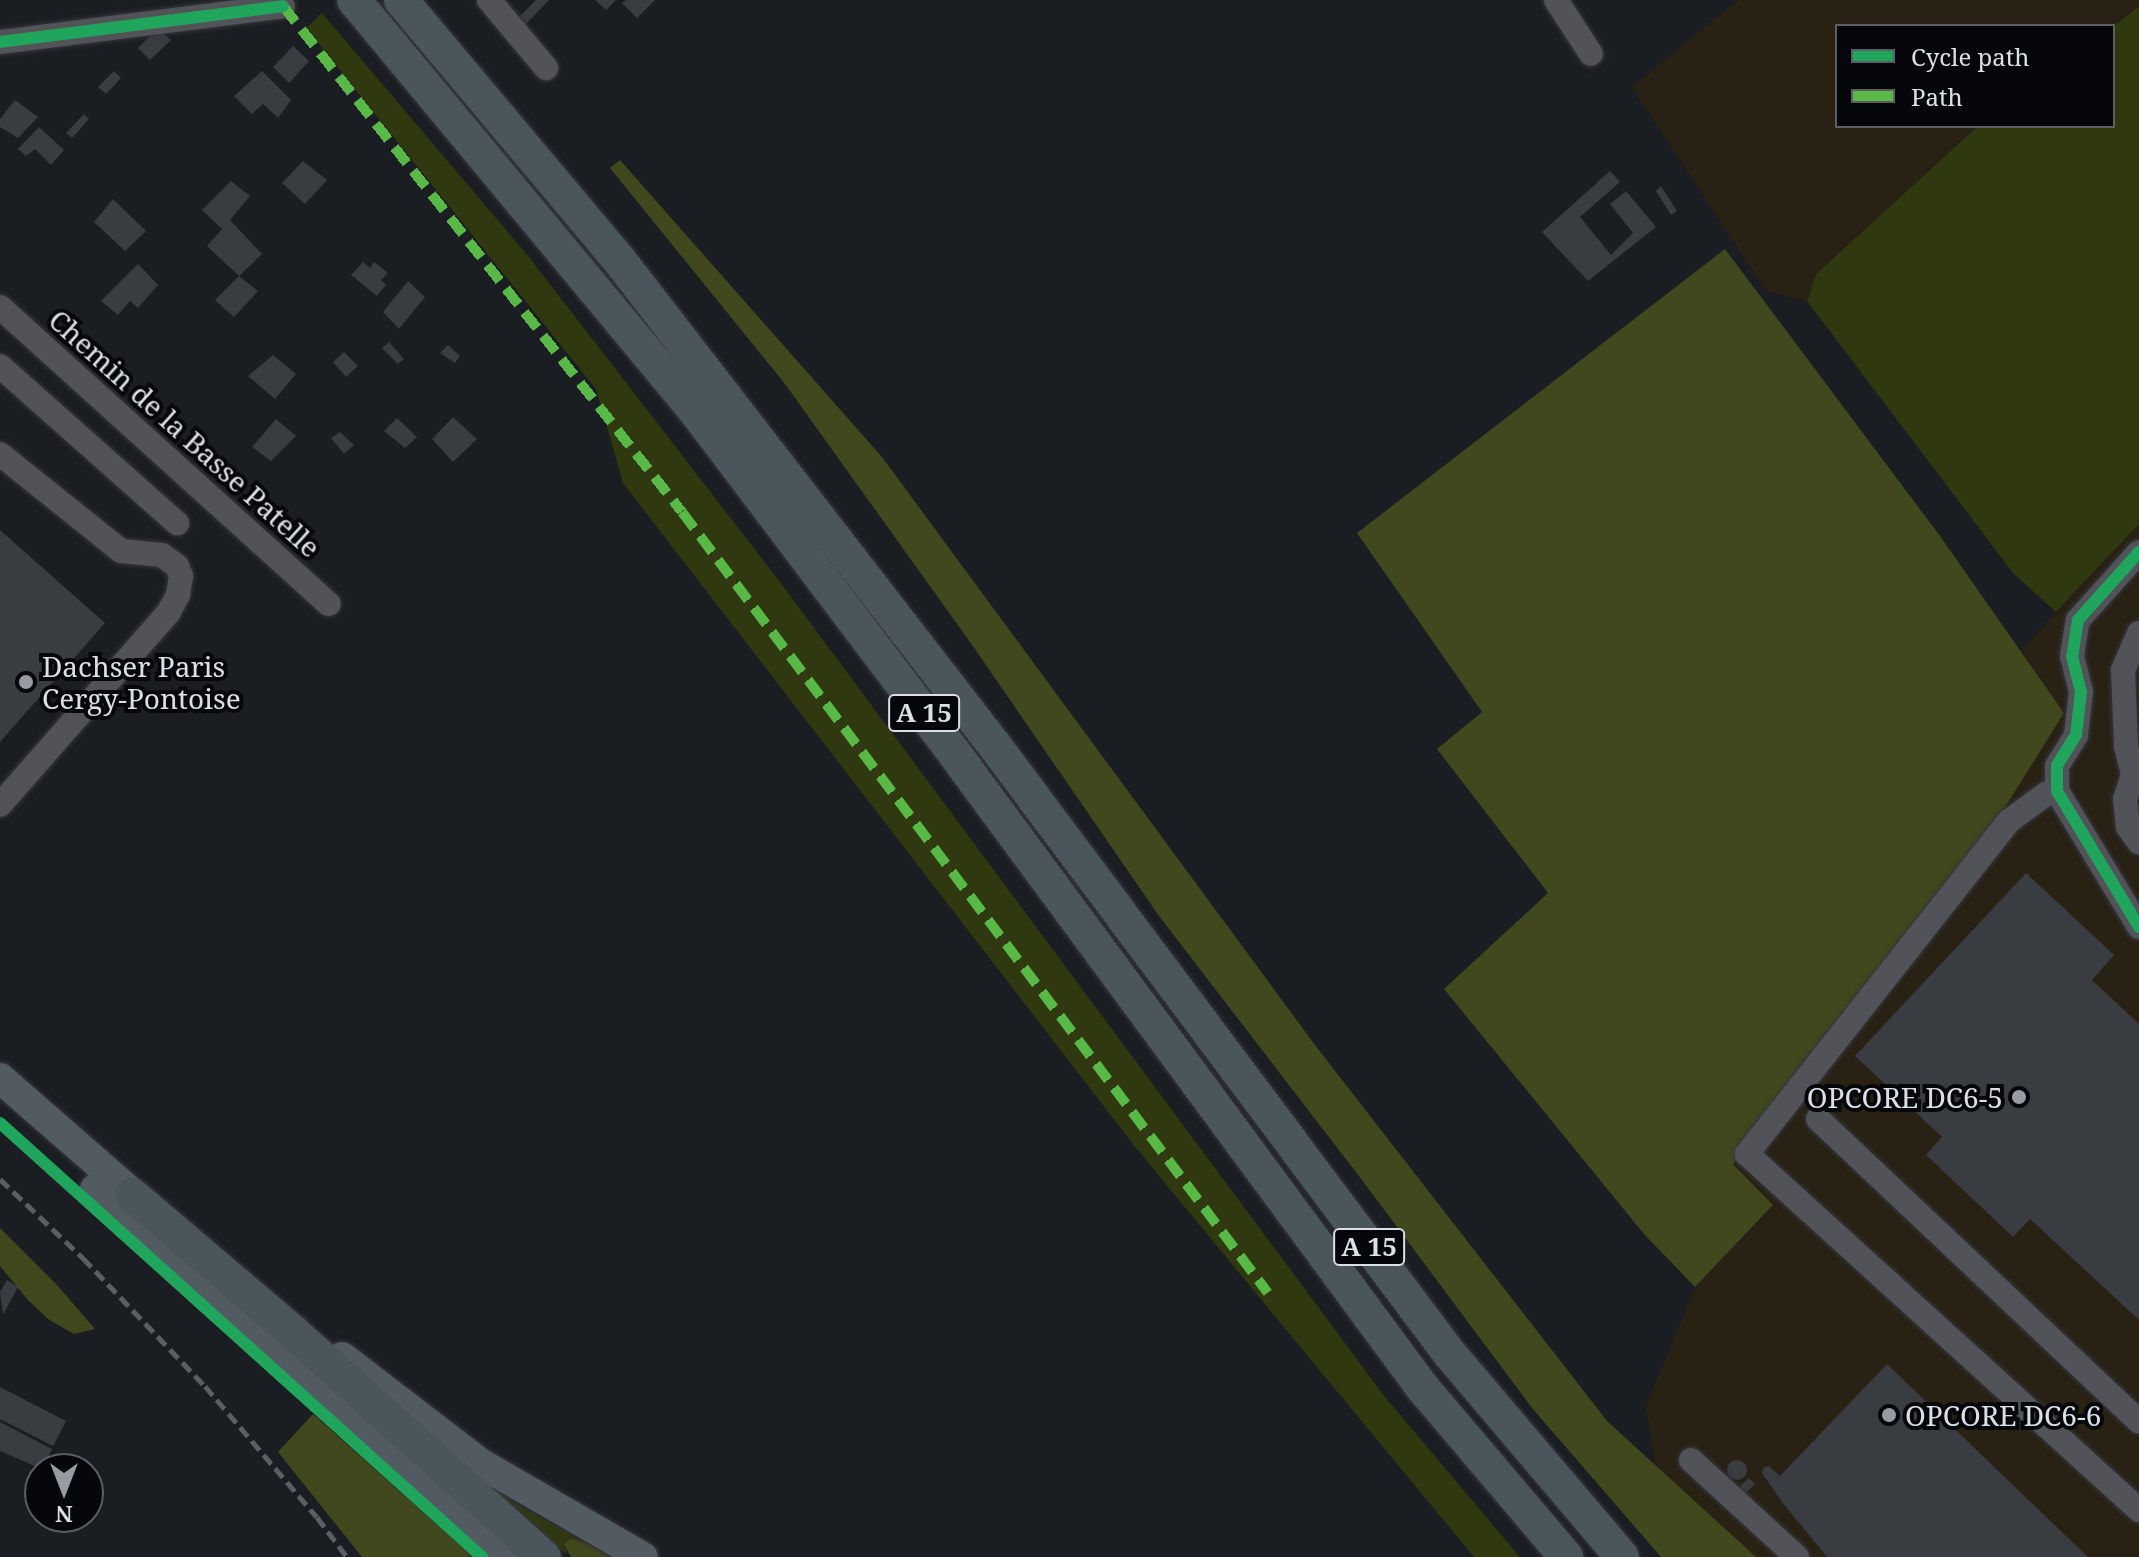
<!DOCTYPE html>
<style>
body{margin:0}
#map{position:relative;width:2139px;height:1557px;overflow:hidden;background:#1a1d22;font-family:"Noto Serif",serif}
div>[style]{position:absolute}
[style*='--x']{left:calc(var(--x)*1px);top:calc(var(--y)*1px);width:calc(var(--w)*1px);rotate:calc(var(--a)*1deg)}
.industrial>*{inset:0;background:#282114}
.green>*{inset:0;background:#30380f}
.forest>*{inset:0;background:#41481d}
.building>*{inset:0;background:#393c40}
.round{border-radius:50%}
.roads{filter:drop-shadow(0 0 2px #35363b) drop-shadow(0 0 2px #35363b)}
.minor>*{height:24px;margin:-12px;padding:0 12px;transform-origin:12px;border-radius:12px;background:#515358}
.major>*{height:30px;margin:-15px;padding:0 15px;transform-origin:15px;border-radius:15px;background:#525b61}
.highway>*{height:34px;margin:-17px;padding:0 17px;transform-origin:17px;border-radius:17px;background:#4a565c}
.rail>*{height:5px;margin-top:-2.5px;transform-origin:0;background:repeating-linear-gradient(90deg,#5b5e62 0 12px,transparent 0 18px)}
.quiet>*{height:10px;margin-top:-5px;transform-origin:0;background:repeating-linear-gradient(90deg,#58b947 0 20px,transparent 0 30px)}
.cycleway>*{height:12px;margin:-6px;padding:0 6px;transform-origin:6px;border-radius:6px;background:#20a55d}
.dots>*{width:22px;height:22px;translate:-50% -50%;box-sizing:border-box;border:4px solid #05070b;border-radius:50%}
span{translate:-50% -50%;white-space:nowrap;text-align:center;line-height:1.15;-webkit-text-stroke:8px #05070b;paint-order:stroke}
.shield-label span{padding:2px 6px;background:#05070b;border:2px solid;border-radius:6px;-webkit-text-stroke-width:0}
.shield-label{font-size:26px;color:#dbe0e7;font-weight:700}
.street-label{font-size:28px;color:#dbe0e7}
.poi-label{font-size:28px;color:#dbe0e7}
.left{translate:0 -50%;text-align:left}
.right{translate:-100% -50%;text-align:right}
.legend{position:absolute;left:1835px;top:24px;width:280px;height:104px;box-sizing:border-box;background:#05070b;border:2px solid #5b5e63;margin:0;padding:10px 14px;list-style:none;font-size:24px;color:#dbe0e7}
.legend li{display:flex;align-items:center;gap:16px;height:40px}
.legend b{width:40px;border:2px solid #5b5e63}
.north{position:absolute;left:24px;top:1453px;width:80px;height:80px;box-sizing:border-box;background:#05070b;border:2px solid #5b5e63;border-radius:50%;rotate:180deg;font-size:22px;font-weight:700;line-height:32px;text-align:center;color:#dbe0e7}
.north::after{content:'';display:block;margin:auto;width:28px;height:36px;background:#979ca2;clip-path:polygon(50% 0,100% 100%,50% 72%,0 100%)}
</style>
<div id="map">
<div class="industrial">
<i style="clip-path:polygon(1738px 0,2139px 0,2139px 6px,2113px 27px,1837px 26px,1837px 126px,1978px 126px,1816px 274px,1807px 301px,1766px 291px,1632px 87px)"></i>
<i style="clip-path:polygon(2139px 524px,2139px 1557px,1756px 1557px,1656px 1468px,1646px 1406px,1695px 1287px,1773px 1206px,1733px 1164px,1999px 817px,2064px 713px,2021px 650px)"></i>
</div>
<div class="green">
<i style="clip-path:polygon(2139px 6px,2139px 524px,2056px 612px,2013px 573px,1807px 301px,1816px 274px,1978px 126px,2113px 126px,2113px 27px)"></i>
<i style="clip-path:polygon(322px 13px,529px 257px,780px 582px,1385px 1397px,1520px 1557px,1474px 1557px,1136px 1148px,623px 483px,596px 389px,306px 28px)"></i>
<i style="clip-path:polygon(458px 1461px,514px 1502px,584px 1542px,569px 1540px,564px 1546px,568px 1555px,464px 1475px)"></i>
</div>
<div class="forest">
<i style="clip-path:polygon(620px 160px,882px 457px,1315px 1045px,1607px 1421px,1756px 1557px,1661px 1557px,1532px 1408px,1365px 1184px,1159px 916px,970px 642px,785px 384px,610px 168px)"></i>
<i style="clip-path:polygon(1725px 249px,1940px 536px,2064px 713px,1999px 817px,1733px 1164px,1773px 1205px,1695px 1287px,1644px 1234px,1444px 989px,1548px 893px,1437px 749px,1482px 712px,1357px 533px)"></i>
<i style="clip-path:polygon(0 1228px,57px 1285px,95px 1329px,74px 1334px,48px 1319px,28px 1300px,0 1266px)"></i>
<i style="clip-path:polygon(313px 1414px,465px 1550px,472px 1557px,362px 1557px,278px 1452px)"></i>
<i style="clip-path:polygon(570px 1539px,584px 1542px,612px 1557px,571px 1557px,564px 1545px)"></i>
</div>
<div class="building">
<i style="clip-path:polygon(536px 0,549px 0,524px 26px,520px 16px)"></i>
<i style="clip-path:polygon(595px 0,616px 0,606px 10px)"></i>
<i style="clip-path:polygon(626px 0,655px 0,637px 18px,622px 3px)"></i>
<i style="clip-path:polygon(161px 31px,171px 40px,150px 60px,138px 48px,154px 32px,156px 36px)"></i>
<i style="clip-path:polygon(293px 46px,309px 61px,289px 83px,273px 67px)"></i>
<i style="clip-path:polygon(114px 71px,121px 78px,106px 94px,98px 87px)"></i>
<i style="clip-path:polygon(262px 71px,291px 100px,278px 118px,263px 104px,252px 114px,234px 96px)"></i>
<i style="clip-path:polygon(15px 100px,38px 117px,18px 138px,0 127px,0 119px)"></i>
<i style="clip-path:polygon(84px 114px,89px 119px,72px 138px,66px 133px)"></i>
<i style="clip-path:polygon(39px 127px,64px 150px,51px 165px,35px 149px,26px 156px,18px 149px)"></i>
<i style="clip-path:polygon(303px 161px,327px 180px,305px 204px,282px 183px)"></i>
<i style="clip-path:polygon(1610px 171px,1620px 182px,1580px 217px,1611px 255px,1633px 233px,1610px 204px,1626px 191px,1656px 227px,1588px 281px,1542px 232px)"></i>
<i style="clip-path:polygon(231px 181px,250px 196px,230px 220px,262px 254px,239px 276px,207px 246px,222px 229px,202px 210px)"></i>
<i style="clip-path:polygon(1661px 186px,1677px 211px,1671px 215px,1656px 191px)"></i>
<i style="clip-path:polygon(113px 199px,146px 231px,125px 251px,94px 222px)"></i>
<i style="clip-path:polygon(363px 262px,370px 268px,374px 262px,388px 273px,381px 280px,386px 285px,377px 296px,351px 275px)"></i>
<i style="clip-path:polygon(138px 264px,158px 285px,138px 308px,130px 301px,118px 315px,101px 301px)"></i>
<i style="clip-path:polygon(239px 276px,258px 291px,234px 317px,215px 300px)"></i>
<i style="clip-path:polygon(408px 281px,425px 297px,399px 329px,383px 312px)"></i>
<i style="clip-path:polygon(389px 342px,404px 359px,398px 364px,382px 348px)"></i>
<i style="clip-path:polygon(448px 345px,460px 356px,455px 363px,440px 353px)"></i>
<i style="clip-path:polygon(344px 352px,358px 366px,346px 377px,333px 362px)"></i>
<i style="clip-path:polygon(273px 355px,296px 374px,275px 399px,248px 376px)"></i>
<i style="clip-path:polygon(453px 417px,477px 439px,453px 462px,432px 439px)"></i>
<i style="clip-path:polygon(397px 418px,417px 437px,405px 448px,384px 431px)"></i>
<i style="clip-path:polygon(276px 419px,296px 436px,271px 461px,252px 447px)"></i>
<i style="clip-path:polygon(340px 432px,354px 445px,344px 454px,331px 438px)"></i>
<i style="clip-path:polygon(0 530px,105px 623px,0 742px)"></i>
<i style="clip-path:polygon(2026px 873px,2114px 955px,2092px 980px,2139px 1024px,2139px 1320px,2030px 1219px,2013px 1237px,1926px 1155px,1942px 1137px,1855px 1056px)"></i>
<i style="clip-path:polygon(7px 1280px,18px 1287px,3px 1315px,0 1292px)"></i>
<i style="clip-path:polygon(1887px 1364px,2088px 1557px,1827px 1557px,1782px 1502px,1762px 1473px,1764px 1467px,1769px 1466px,1780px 1476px)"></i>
<i style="clip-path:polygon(0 1387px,66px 1421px,53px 1446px,0 1419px)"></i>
<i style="clip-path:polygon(0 1422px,52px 1449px,42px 1469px,0 1451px)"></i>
<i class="round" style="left:1727px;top:1460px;width:20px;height:20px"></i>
<i style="clip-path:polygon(1749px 1478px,1755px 1484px,1745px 1494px,1739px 1487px)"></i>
</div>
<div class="roads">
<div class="minor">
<i style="--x:489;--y:0;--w:89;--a:50"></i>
<i style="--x:1556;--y:0;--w:64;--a:57.1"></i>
<i style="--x:0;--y:42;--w:285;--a:-7.2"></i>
<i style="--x:0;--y:307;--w:443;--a:42.1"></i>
<i style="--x:0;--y:366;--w:237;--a:41.6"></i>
<i style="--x:0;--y:454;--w:155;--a:38.7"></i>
<i style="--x:121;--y:551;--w:41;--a:5.6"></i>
<i style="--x:162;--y:555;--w:19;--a:36"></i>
<i style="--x:177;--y:566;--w:11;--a:68"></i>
<i style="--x:181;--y:576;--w:19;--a:99"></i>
<i style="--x:178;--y:595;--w:21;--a:119"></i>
<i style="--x:168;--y:613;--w:255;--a:131.2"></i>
<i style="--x:2139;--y:633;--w:40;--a:113.4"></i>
<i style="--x:2123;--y:670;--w:76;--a:87.7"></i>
<i style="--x:2126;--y:746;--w:30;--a:76"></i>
<i style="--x:2133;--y:775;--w:8;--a:45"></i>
<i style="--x:2133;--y:775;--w:25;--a:108"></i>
<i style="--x:2125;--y:799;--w:28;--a:84"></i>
<i style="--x:2128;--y:827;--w:19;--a:54"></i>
<i style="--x:2057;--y:791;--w:11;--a:165"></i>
<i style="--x:2046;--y:794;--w:46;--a:143.9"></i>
<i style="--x:2009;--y:821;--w:424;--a:128.2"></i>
<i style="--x:1747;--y:1154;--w:530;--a:42.24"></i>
<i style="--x:2057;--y:791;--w:25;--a:-90"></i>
<i style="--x:2057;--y:766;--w:36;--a:-58"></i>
<i style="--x:2076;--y:735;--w:43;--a:-83.4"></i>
<i style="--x:2081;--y:692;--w:37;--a:-104"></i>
<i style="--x:2072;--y:656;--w:36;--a:-81"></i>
<i style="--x:2078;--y:620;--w:91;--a:-48.1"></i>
<i style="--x:2057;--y:791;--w:159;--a:58.9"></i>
<i style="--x:1818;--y:1119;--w:441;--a:43.3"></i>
<i style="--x:1691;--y:1460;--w:144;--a:42.5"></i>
</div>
<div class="major">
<i style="--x:0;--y:1078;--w:198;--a:41.1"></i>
<i style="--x:95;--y:1189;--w:554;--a:41.63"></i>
<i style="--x:342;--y:1357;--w:174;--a:37.5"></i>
<i style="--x:480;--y:1463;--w:188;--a:30"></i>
</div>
<div class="highway">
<i style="--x:354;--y:0;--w:537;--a:50.29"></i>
<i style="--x:697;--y:413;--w:445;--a:52.9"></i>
<i style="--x:965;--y:768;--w:769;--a:53.56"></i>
<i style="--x:1422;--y:1387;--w:223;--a:49.7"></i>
<i style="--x:401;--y:0;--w:341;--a:50"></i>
<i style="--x:620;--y:261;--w:613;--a:52.29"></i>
<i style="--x:995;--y:746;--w:758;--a:53.21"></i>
<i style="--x:1449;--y:1353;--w:267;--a:49.7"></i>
<i style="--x:132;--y:1195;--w:213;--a:40.4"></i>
<i style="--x:294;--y:1333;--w:336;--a:41.9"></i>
</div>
</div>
<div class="rail">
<i style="--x:0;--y:1179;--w:115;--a:43.6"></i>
<i style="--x:83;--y:1258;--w:177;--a:46.4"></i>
<i style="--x:205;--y:1386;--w:172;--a:49.5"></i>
<i style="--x:317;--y:1517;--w:50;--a:53.1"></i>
</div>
<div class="quiet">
<i style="--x:283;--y:6;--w:644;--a:51.74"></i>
<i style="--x:682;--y:512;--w:976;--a:53.12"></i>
</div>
<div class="cycleway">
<i style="--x:0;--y:42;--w:285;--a:-7.2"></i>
<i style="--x:2139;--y:552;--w:91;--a:131.9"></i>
<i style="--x:2078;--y:620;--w:36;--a:99"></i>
<i style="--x:2072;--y:656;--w:37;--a:76"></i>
<i style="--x:2081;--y:692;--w:43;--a:96.6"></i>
<i style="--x:2076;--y:735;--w:36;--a:122"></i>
<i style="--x:2057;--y:766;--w:25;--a:90"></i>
<i style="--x:2057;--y:791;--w:159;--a:58.9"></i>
<i style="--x:0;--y:1123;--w:649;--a:42"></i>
</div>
<div class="dots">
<i style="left:26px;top:682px;background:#979ca2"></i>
<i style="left:2019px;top:1097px;background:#979ca2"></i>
<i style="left:1889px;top:1415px;background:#979ca2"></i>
</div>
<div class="shield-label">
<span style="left:924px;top:713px">A 15</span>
<span style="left:1369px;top:1247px">A 15</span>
</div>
<div class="street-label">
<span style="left:185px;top:433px;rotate:42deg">Chemin de la Basse Patelle</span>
</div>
<div class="poi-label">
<span class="left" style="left:42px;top:682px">Dachser Paris<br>Cergy-Pontoise</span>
<span class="right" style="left:2003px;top:1097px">OPCORE DC6-5</span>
<span class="left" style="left:1905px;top:1415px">OPCORE DC6-6</span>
</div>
<ul class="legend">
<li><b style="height:10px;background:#20a55d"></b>Cycle path</li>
<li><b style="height:10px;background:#58b947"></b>Path</li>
</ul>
<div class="north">N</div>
</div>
